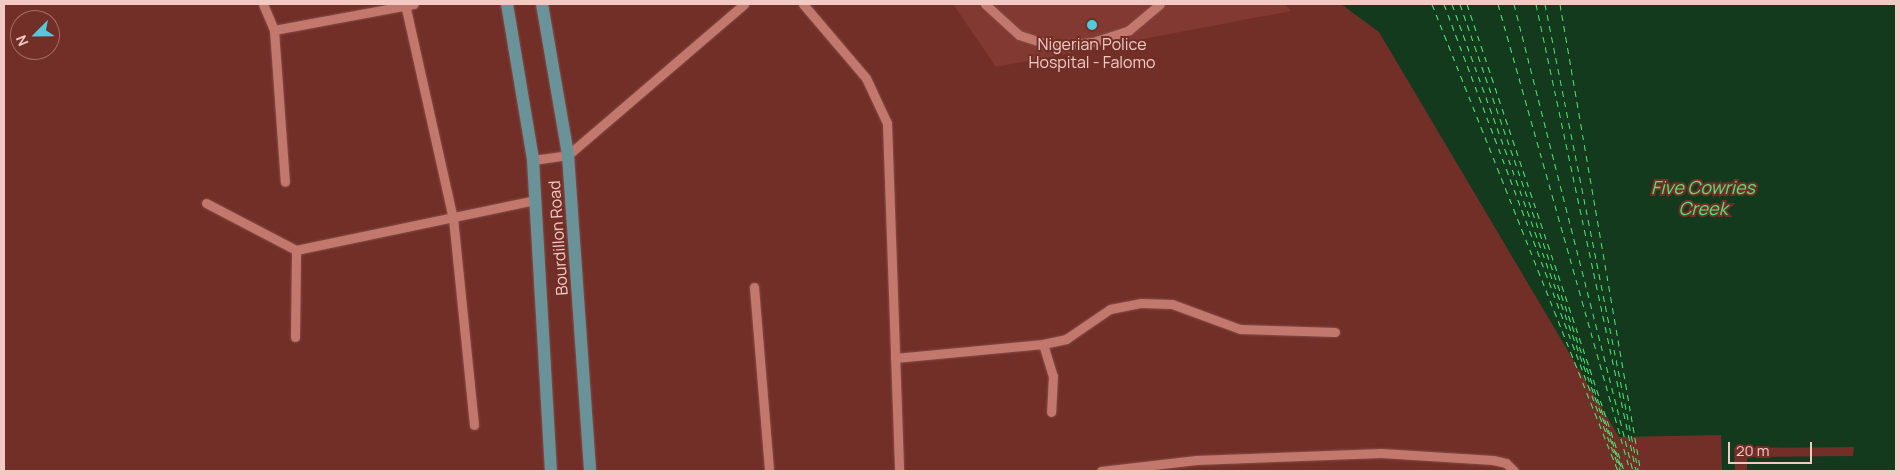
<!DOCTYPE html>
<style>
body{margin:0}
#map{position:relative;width:1900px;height:475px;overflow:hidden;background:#712f28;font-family:Manrope,sans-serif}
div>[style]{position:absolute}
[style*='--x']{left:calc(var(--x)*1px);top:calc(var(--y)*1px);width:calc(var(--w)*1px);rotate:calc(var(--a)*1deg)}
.built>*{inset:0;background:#823931}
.water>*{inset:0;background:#143a1d}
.pier>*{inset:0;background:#712f28}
.ferry>*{height:1px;margin-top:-0.5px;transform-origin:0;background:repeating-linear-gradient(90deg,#4fe576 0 6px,transparent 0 11px)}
.roads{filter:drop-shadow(0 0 1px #854d48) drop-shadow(0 0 1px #854d48)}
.minor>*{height:9px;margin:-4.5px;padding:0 4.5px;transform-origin:4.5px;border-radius:4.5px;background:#c2786d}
.major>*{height:12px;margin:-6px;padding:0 6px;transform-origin:6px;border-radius:6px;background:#699398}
.dots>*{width:14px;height:14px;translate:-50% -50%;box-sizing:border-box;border:2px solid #712f28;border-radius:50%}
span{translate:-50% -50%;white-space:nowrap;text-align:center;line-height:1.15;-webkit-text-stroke:4px #712f28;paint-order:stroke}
.poi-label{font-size:16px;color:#f2c9c3}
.street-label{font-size:16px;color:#f2c9c3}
.water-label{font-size:18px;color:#4fe576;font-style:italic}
.frame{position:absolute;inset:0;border:5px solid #f2c9c3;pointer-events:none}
.north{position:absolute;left:10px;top:10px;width:50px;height:50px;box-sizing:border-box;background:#712f28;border:1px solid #a56d66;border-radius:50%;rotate:247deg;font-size:14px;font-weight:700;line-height:20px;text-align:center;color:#f2c9c3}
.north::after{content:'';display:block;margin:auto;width:18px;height:22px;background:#53cadc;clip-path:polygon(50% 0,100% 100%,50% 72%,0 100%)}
.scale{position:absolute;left:1728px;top:442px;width:84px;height:22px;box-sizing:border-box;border:2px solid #f2c9c3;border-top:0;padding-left:6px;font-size:15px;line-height:18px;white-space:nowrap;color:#f2c9c3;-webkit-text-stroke:4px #712f28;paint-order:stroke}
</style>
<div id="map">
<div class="built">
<i style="clip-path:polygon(953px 4px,1285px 4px,1291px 11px,996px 67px)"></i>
</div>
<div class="water">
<i style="clip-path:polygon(1341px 4px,1896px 4px,1896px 471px,1722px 471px,1721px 435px,1619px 437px,1379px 32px)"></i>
</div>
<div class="pier">
<i style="clip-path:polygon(1854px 447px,1853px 456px,1747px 457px,1747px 471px,1735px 471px,1734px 448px)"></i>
</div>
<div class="ferry">
<i style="--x:1432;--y:4;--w:503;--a:68.28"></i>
<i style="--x:1444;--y:4;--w:499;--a:69.3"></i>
<i style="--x:1452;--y:4;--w:497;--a:70"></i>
<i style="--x:1460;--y:4;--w:495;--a:70.8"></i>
<i style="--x:1467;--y:4;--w:493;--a:71.4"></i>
<i style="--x:1498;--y:4;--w:485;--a:74.2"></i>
<i style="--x:1514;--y:4;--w:482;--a:75.7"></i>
<i style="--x:1536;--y:4;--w:478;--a:77.9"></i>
<i style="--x:1545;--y:4;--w:476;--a:78.7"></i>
<i style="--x:1560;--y:4;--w:474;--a:80.2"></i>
</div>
<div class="roads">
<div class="minor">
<i style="--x:263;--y:4;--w:28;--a:67"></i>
<i style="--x:274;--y:30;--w:142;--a:-10.5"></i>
<i style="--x:405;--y:4;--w:219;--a:77.4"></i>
<i style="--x:453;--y:218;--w:208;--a:84.2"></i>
<i style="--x:803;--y:4;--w:97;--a:49.6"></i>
<i style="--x:866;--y:78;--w:50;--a:65"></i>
<i style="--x:887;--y:123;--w:348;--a:88"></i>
<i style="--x:985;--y:4;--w:46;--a:42.4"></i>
<i style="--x:1019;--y:35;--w:35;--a:18"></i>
<i style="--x:1052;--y:46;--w:41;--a:-5.6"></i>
<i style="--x:1093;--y:42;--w:38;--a:-18"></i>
<i style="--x:1129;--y:30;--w:40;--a:-40"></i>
<i style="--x:274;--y:30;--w:152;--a:85.9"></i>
<i style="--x:533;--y:160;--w:35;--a:-8"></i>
<i style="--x:568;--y:155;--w:232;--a:-40.6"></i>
<i style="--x:206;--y:203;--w:102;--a:27.6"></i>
<i style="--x:296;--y:250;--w:245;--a:-11.8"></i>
<i style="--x:754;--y:287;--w:185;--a:85.3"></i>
<i style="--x:295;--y:337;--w:87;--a:-89.3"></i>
<i style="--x:1043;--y:344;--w:34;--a:73"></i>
<i style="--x:1053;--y:376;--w:36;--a:93"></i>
<i style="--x:895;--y:358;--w:149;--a:-5.4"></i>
<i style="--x:1043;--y:344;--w:24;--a:-12"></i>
<i style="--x:1066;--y:339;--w:53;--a:-34.3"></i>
<i style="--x:1110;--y:309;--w:32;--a:-11"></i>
<i style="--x:1141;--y:303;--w:31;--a:2"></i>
<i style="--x:1172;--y:304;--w:72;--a:20.2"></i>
<i style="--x:1240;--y:329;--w:95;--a:1.8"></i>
<i style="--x:1101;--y:471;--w:96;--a:-6.6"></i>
<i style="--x:1196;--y:460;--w:185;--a:-2.2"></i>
<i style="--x:1381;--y:453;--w:112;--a:3.6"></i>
<i style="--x:1493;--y:460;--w:13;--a:13"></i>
<i style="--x:1506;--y:463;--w:11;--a:45"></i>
</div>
<div class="major">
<i style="--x:507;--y:4;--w:158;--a:80.5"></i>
<i style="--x:533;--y:160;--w:312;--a:86.7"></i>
<i style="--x:542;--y:4;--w:153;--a:80.2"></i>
<i style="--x:568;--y:155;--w:317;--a:86"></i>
</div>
</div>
<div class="dots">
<i style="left:1092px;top:25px;background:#53cadc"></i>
</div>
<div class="poi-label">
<span style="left:1092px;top:53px">Nigerian Police<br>Hospital - Falomo</span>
</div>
<div class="street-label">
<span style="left:558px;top:238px;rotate:-94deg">Bourdillon Road</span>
</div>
<div class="water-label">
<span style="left:1703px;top:198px">Five Cowries<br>Creek</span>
</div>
<div class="frame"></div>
<div class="north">N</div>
<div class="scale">20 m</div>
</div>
